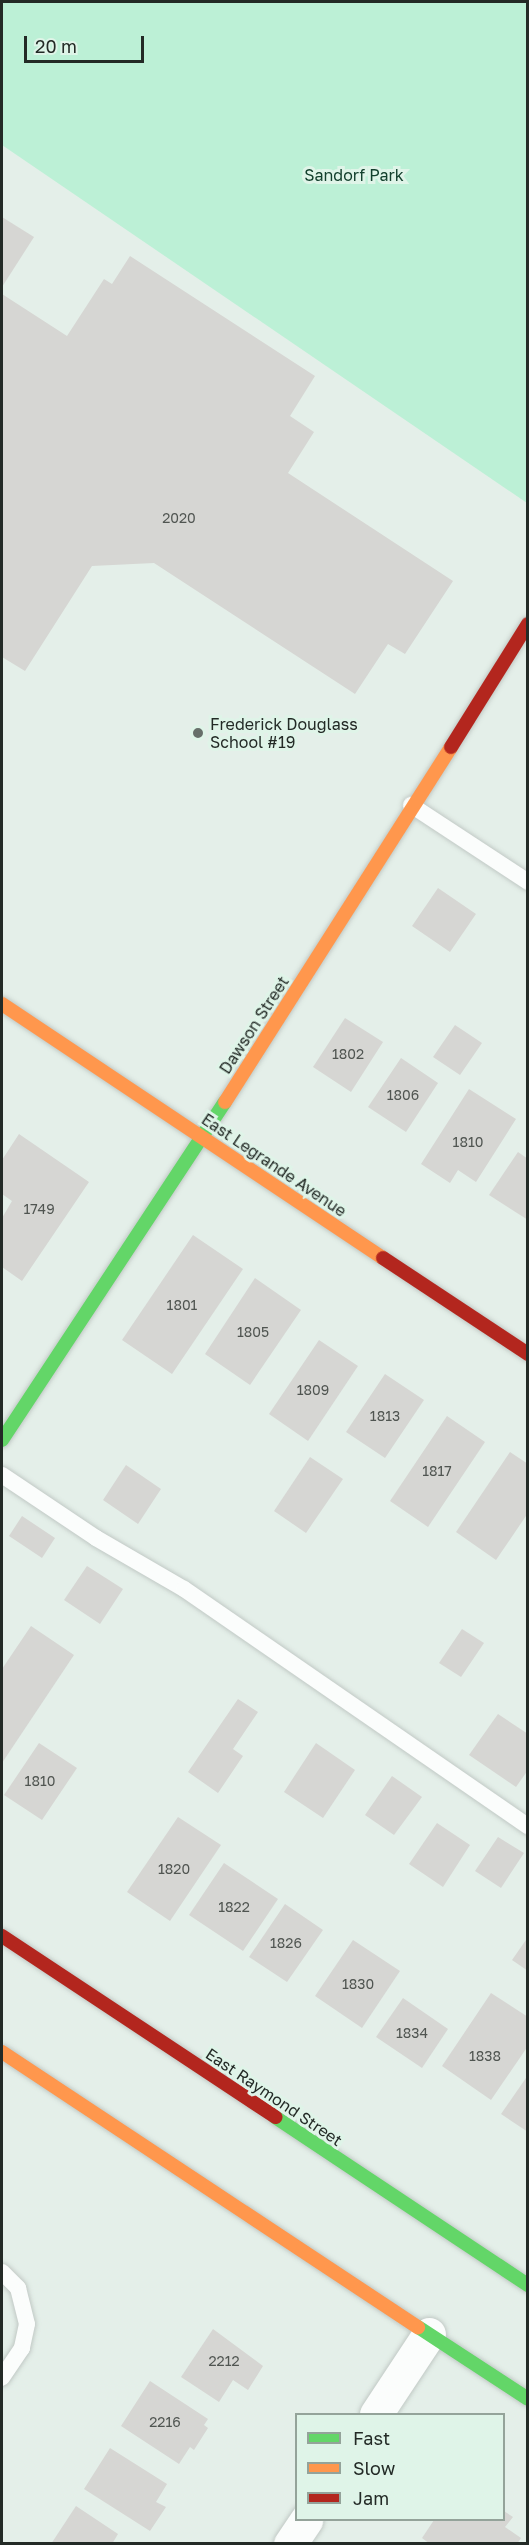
<!DOCTYPE html>
<style>
body{margin:0}
#map{position:relative;width:529px;height:2545px;overflow:hidden;background:#e4efe9;font-family:"Golos Text",sans-serif}
div>[style]{position:absolute}
[style*='--x']{left:calc(var(--x)*1px);top:calc(var(--y)*1px);width:calc(var(--w)*1px);rotate:calc(var(--a)*1deg)}
.green>*{inset:0;background:#bcf0d6}
.building>*{inset:0;background:#d6d6d3}
.roads{filter:drop-shadow(0 0 2px #c1c9c5) drop-shadow(0 0 2px #c1c9c5)}
.lane>*{height:16px;margin:-8px;padding:0 8px;transform-origin:8px;border-radius:8px;background:#fbfdfc}
.street>*{height:33px;margin:-16.5px;padding:0 16.5px;transform-origin:16.5px;border-radius:16.5px;background:#fbfdfc}
.fast>*{height:14px;margin:-7px;padding:0 7px;transform-origin:7px;border-radius:7px;background:#63d668}
.slow>*{height:14px;margin:-7px;padding:0 7px;transform-origin:7px;border-radius:7px;background:#ff974d}
.jam>*{height:14px;margin:-7px;padding:0 7px;transform-origin:7px;border-radius:7px;background:#b3261e}
.dots>*{width:16px;height:16px;translate:-50% -50%;box-sizing:border-box;border:3px solid #dff4e8;border-radius:50%}
span{translate:-50% -50%;white-space:nowrap;text-align:center;line-height:1.15;-webkit-text-stroke:6px #dff4e8;paint-order:stroke}
.number-label{font-size:14px;color:#505551}
.number-label span{-webkit-text-stroke-width:0}
.park-label{font-size:16px;color:#13402d}
.poi-label{font-size:16px;color:#232a26}
.left{translate:0 -50%;text-align:left}
.street-label{font-size:16px;color:#232a26}
.frame{position:absolute;inset:0;border:3px solid #232a26;pointer-events:none}
.legend{position:absolute;left:295px;top:2413px;width:210px;height:108px;box-sizing:border-box;background:#dff4e8;border:2px solid #94a39a;margin:0;padding:8px 10px;list-style:none;font-size:18px;color:#232a26}
.legend li{display:flex;align-items:center;gap:12px;height:30px}
.legend b{width:30px;border:2px solid #94a39a}
.scale{position:absolute;left:24px;top:36px;width:120px;height:27px;box-sizing:border-box;border:3px solid #232a26;border-top:0;padding-left:8px;font-size:18px;line-height:21px;white-space:nowrap;color:#232a26;-webkit-text-stroke:4px #dff4e8;paint-order:stroke}
</style>
<div id="map">
<div class="green">
<i style="clip-path:polygon(2px 2px,527px 2px,527px 503px,2px 145px)"></i>
</div>
<div class="building">
<i style="clip-path:polygon(2px 217px,34px 237px,2px 287px)"></i>
<i style="clip-path:polygon(130px 256px,315px 376px,290px 416px,314px 432px,288px 473px,453px 581px,405px 654px,388px 644px,355px 694px,154px 563px,92px 566px,25px 671px,2px 657px,2px 294px,67px 336px,104px 279px,112px 284px)"></i>
<i style="clip-path:polygon(438px 888px,476px 914px,450px 952px,412px 926px)"></i>
<i style="clip-path:polygon(345px 1018px,383px 1042px,351px 1092px,313px 1067px)"></i>
<i style="clip-path:polygon(455px 1025px,482px 1043px,460px 1075px,433px 1057px)"></i>
<i style="clip-path:polygon(401px 1058px,438px 1083px,406px 1132px,368px 1107px)"></i>
<i style="clip-path:polygon(469px 1089px,516px 1119px,476px 1182px,458px 1170px,450px 1183px,421px 1164px)"></i>
<i style="clip-path:polygon(19px 1134px,89px 1182px,22px 1281px,2px 1267px,2px 1218px,12px 1201px,2px 1194px,2px 1160px)"></i>
<i style="clip-path:polygon(518px 1152px,528px 1159px,528px 1220px,489px 1195px)"></i>
<i style="clip-path:polygon(193px 1235px,243px 1269px,172px 1374px,122px 1340px)"></i>
<i style="clip-path:polygon(255px 1278px,301px 1310px,250px 1385px,205px 1354px)"></i>
<i style="clip-path:polygon(319px 1340px,358px 1366px,308px 1441px,269px 1414px)"></i>
<i style="clip-path:polygon(385px 1374px,424px 1400px,385px 1458px,346px 1432px)"></i>
<i style="clip-path:polygon(447px 1416px,485px 1442px,428px 1527px,390px 1501px)"></i>
<i style="clip-path:polygon(510px 1452px,528px 1464px,528px 1513px,496px 1560px,456px 1532px)"></i>
<i style="clip-path:polygon(310px 1457px,343px 1479px,306px 1533px,274px 1511px)"></i>
<i style="clip-path:polygon(126px 1465px,161px 1489px,138px 1524px,103px 1500px)"></i>
<i style="clip-path:polygon(22px 1516px,55px 1538px,42px 1558px,9px 1536px)"></i>
<i style="clip-path:polygon(87px 1566px,123px 1589px,100px 1624px,64px 1600px)"></i>
<i style="clip-path:polygon(31px 1626px,74px 1655px,2px 1763px,2px 1669px)"></i>
<i style="clip-path:polygon(462px 1629px,484px 1643px,461px 1677px,439px 1663px)"></i>
<i style="clip-path:polygon(238px 1699px,258px 1712px,233px 1749px,243px 1756px,218px 1793px,188px 1772px)"></i>
<i style="clip-path:polygon(498px 1714px,528px 1734px,528px 1770px,516px 1787px,469px 1755px)"></i>
<i style="clip-path:polygon(39px 1743px,77px 1768px,42px 1820px,4px 1795px)"></i>
<i style="clip-path:polygon(316px 1743px,355px 1770px,323px 1818px,284px 1792px)"></i>
<i style="clip-path:polygon(392px 1776px,422px 1797px,394px 1835px,365px 1815px)"></i>
<i style="clip-path:polygon(178px 1817px,221px 1845px,170px 1921px,127px 1892px)"></i>
<i style="clip-path:polygon(437px 1823px,470px 1845px,443px 1887px,409px 1864px)"></i>
<i style="clip-path:polygon(498px 1837px,524px 1853px,501px 1888px,475px 1871px)"></i>
<i style="clip-path:polygon(224px 1863px,278px 1899px,243px 1951px,189px 1915px)"></i>
<i style="clip-path:polygon(285px 1904px,323px 1930px,287px 1982px,249px 1957px)"></i>
<i style="clip-path:polygon(528px 1937px,528px 1971px,512px 1960px)"></i>
<i style="clip-path:polygon(353px 1940px,400px 1971px,362px 2028px,315px 1996px)"></i>
<i style="clip-path:polygon(491px 1993px,528px 2017px,528px 2046px,491px 2100px,442px 2066px)"></i>
<i style="clip-path:polygon(403px 1998px,448px 2029px,422px 2068px,376px 2037px)"></i>
<i style="clip-path:polygon(528px 2075px,528px 2132px,501px 2114px)"></i>
<i style="clip-path:polygon(213px 2329px,263px 2366px,248px 2390px,233px 2380px,219px 2402px,181px 2377px)"></i>
<i style="clip-path:polygon(150px 2381px,208px 2419px,204px 2425px,208px 2428px,194px 2450px,190px 2447px,179px 2464px,121px 2426px)"></i>
<i style="clip-path:polygon(110px 2448px,167px 2484px,156px 2502px,166px 2507px,150px 2531px,84px 2489px)"></i>
<i style="clip-path:polygon(76px 2506px,118px 2534px,112px 2544px,51px 2544px)"></i>
<i style="clip-path:polygon(504px 2511px,513px 2517px,505px 2527px,521px 2538px,517px 2544px,430px 2544px,422px 2538px,434px 2520px,504px 2520px)"></i>
</div>
<div class="roads">
<div class="lane">
<i style="--x:411;--y:805;--w:140;--a:33.3"></i>
<i style="--x:2;--y:1475;--w:113;--a:33.8"></i>
<i style="--x:96;--y:1538;--w:102;--a:30.1"></i>
<i style="--x:184;--y:1589;--w:418;--a:34.6"></i>
<i style="--x:2;--y:2272;--w:23;--a:45"></i>
<i style="--x:18;--y:2288;--w:37;--a:76"></i>
<i style="--x:27;--y:2324;--w:25;--a:102"></i>
<i style="--x:22;--y:2348;--w:36;--a:124"></i>
</div>
<div class="street">
<i style="--x:376;--y:2414;--w:96;--a:-56.5"></i>
<i style="--x:290;--y:2544;--w:29;--a:-56"></i>
</div>
<div class="fast">
<i style="--x:2;--y:1440;--w:405;--a:-56.6"></i>
<i style="--x:275;--y:2117;--w:304;--a:33.6"></i>
<i style="--x:418;--y:2327;--w:131;--a:33.2"></i>
</div>
<div class="slow">
<i style="--x:2;--y:1004;--w:458;--a:33.7"></i>
<i style="--x:225;--y:1102;--w:421;--a:-57.5"></i>
<i style="--x:2;--y:2052;--w:499;--a:33.5"></i>
</div>
<div class="jam">
<i style="--x:451;--y:747;--w:145;--a:-58"></i>
<i style="--x:383;--y:1258;--w:174;--a:33.5"></i>
<i style="--x:2;--y:1936;--w:328;--a:33.5"></i>
</div>
</div>
<div class="dots">
<i style="left:198px;top:733px;background:#676f6a"></i>
</div>
<div class="number-label">
<span style="left:179px;top:518px">2020</span>
<span style="left:348px;top:1054px">1802</span>
<span style="left:403px;top:1095px">1806</span>
<span style="left:468px;top:1142px">1810</span>
<span style="left:39px;top:1209px">1749</span>
<span style="left:182px;top:1305px">1801</span>
<span style="left:253px;top:1332px">1805</span>
<span style="left:313px;top:1390px">1809</span>
<span style="left:385px;top:1416px">1813</span>
<span style="left:437px;top:1471px">1817</span>
<span style="left:40px;top:1781px">1810</span>
<span style="left:174px;top:1869px">1820</span>
<span style="left:234px;top:1907px">1822</span>
<span style="left:286px;top:1943px">1826</span>
<span style="left:358px;top:1984px">1830</span>
<span style="left:412px;top:2033px">1834</span>
<span style="left:485px;top:2056px">1838</span>
<span style="left:224px;top:2361px">2212</span>
<span style="left:165px;top:2422px">2216</span>
</div>
<div class="park-label">
<span style="left:354px;top:175px">Sandorf Park</span>
</div>
<div class="poi-label">
<span class="left" style="left:210px;top:733px">Frederick Douglass<br>School #19</span>
</div>
<div class="street-label">
<span style="left:254px;top:1025px;rotate:-57deg">Dawson Street</span>
<span style="left:274px;top:1165px;rotate:34deg">East Legrande Avenue</span>
<span style="left:274px;top:2097px;rotate:34deg">East Raymond Street</span>
</div>
<div class="frame"></div>
<ul class="legend">
<li><b style="height:8px;background:#63d668"></b>Fast</li>
<li><b style="height:8px;background:#ff974d"></b>Slow</li>
<li><b style="height:8px;background:#b3261e"></b>Jam</li>
</ul>
<div class="scale">20 m</div>
</div>
